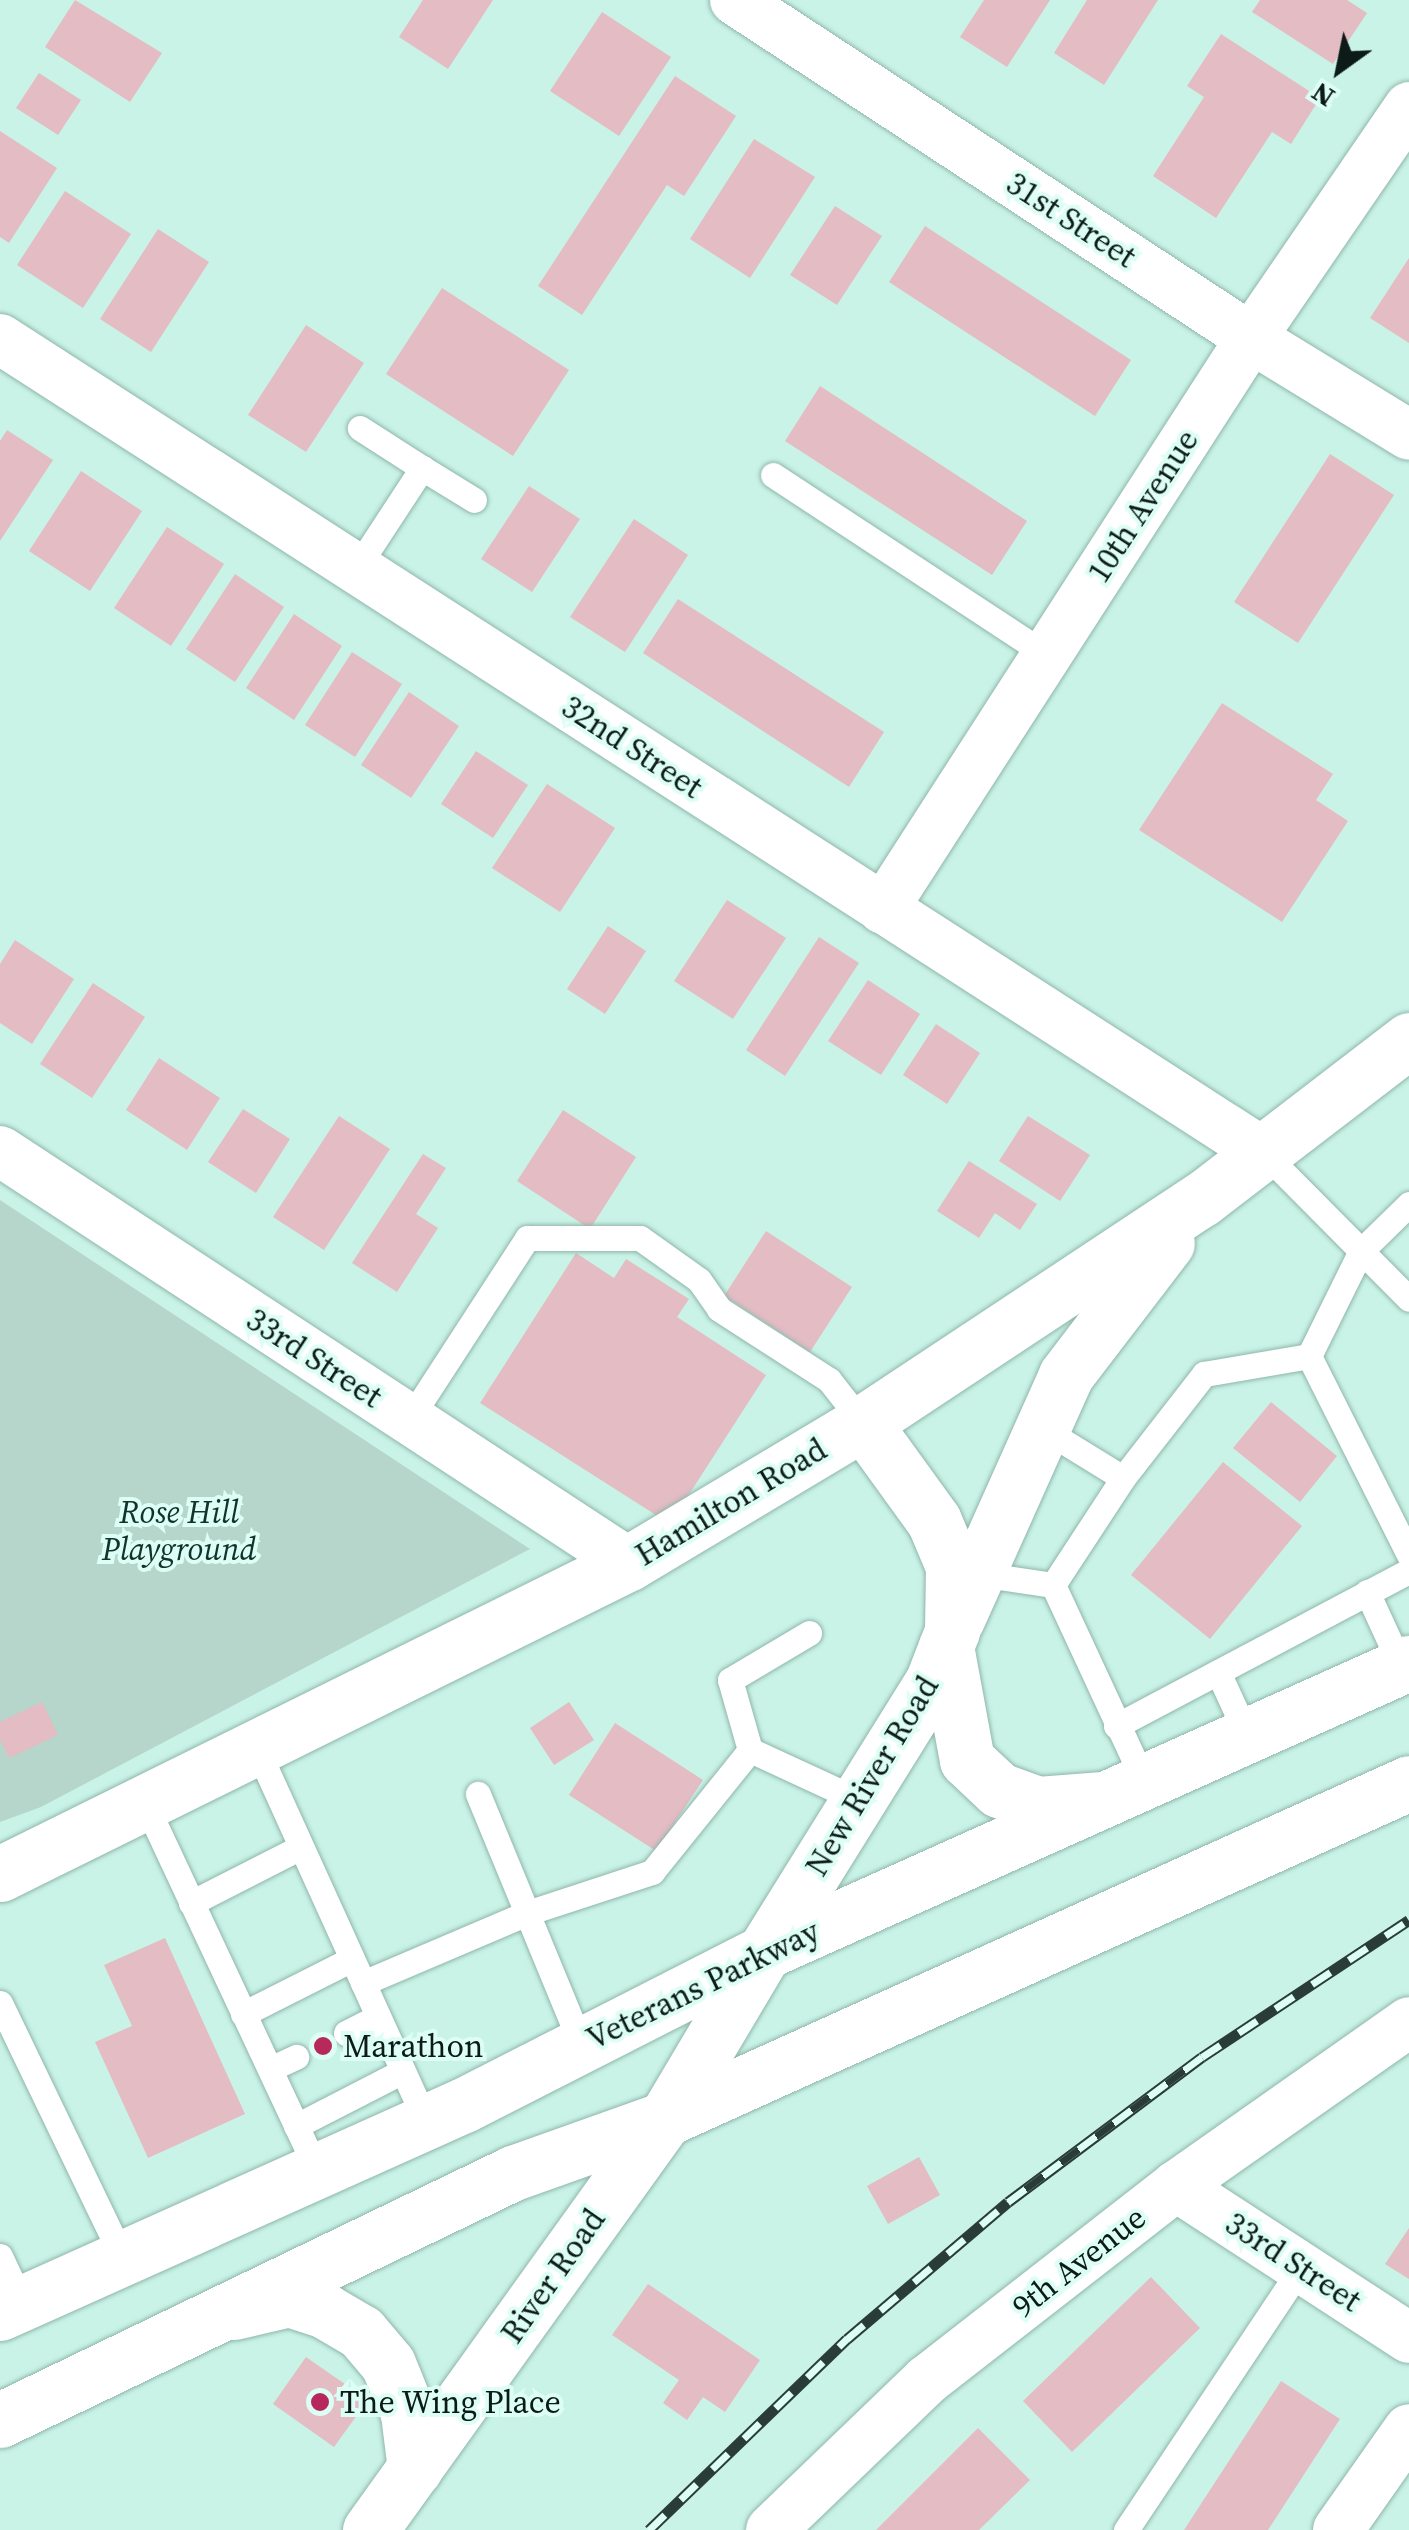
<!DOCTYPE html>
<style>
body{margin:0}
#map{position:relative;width:1409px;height:2530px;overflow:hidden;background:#caf3e7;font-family:"Source Serif 4",serif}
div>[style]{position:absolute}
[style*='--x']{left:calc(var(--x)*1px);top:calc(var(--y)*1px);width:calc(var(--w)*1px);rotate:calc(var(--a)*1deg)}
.green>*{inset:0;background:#b6d5cb}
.building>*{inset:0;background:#e3bcc4}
.roads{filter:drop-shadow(0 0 2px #8fb6ab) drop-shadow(0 0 2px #8fb6ab)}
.service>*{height:25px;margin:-12.5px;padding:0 12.5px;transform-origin:12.5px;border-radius:12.5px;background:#fff}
.minor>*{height:50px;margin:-25px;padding:0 25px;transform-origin:25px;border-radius:25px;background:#fff}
.tertiary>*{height:55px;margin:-27.5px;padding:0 27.5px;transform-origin:27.5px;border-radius:27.5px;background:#fff}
.secondary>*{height:55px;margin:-27.5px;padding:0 27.5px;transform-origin:27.5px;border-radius:27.5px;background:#fff}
.primary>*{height:55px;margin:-27.5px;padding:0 27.5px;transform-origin:27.5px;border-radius:27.5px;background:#fff}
.rail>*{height:11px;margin-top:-5.5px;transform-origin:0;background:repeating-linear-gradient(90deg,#ddfef4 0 22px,#293c37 0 44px);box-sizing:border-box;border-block:2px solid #293c37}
.dots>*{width:28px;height:28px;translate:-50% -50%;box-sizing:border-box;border:5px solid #ddfef4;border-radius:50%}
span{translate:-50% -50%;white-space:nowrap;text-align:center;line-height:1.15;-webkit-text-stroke:8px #ddfef4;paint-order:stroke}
.street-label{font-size:32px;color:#0c1b17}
.park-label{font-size:32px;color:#10332b;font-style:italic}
.poi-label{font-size:32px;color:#0c1b17}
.left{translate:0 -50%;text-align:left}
.north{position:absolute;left:1289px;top:20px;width:100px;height:100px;-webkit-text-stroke:8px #ddfef4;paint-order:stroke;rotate:213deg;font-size:28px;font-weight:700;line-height:40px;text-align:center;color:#0c1b17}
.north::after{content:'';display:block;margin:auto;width:35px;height:45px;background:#0c1b17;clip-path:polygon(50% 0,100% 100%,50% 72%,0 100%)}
</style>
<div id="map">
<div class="green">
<i style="clip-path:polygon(0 1200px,530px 1549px,41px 1807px,0 1822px)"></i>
</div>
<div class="building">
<i style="clip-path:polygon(75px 0,162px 53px,130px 102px,45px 47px)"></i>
<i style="clip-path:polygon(423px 0,493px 0,448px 69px,399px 37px)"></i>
<i style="clip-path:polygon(984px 0,1050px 0,1007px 67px,960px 37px)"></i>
<i style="clip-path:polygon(1087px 0,1158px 0,1104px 85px,1054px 53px)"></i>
<i style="clip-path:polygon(1260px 0,1347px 0,1367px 13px,1333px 64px,1252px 12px)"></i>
<i style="clip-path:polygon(602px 12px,671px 57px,619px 136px,550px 91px)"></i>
<i style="clip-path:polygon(1221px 34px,1320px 98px,1291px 144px,1272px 132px,1216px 218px,1153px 176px,1204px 97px,1187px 86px)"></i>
<i style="clip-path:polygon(39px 73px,81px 100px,58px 135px,16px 108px)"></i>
<i style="clip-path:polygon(675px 76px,736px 116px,684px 196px,667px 185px,582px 315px,538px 286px)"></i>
<i style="clip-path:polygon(0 131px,57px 168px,9px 243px,0 237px)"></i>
<i style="clip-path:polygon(754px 139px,815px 177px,750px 278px,690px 239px)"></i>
<i style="clip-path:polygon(65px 191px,131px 234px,83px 308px,17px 265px)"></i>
<i style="clip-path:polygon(835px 206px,882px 236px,837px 305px,790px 275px)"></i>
<i style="clip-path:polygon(925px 226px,1131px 360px,1095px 416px,889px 282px)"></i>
<i style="clip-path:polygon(158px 229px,209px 262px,151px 352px,100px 319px)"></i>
<i style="clip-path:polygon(1409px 258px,1409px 343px,1370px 318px)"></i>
<i style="clip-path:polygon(442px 288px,569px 370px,513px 456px,386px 374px)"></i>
<i style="clip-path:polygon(306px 325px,364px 363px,306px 452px,248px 415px)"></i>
<i style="clip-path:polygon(820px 386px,1027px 521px,992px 575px,785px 441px)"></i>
<i style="clip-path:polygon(7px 430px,53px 460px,0 541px,0 441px)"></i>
<i style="clip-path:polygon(1330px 454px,1394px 495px,1298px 643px,1234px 602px)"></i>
<i style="clip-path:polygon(81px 471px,142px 511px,90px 591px,29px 551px)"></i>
<i style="clip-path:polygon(529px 486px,580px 519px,532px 592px,481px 559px)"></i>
<i style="clip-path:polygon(634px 519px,688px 555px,625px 652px,570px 617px)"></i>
<i style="clip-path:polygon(167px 527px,224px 564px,171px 646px,114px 608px)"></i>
<i style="clip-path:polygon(235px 574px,284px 607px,235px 682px,186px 649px)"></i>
<i style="clip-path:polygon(678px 599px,884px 732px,849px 787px,643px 653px)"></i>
<i style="clip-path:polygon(294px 614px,342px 646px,294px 720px,246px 688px)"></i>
<i style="clip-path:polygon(352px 652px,402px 684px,355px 757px,305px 725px)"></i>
<i style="clip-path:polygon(409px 692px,459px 726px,411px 798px,361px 765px)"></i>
<i style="clip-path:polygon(1222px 703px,1333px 774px,1316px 800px,1348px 821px,1282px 922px,1139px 830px)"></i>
<i style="clip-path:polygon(476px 751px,528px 785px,493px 838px,441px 804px)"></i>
<i style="clip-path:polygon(547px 784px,615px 828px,560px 912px,492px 868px)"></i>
<i style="clip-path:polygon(727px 900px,786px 938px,733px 1019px,674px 981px)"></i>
<i style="clip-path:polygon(608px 926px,646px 951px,605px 1014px,567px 989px)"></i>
<i style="clip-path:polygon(819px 937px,859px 963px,785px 1076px,746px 1050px)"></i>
<i style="clip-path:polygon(15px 940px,74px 979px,32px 1044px,0 1023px,0 964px)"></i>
<i style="clip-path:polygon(868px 980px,920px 1014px,881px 1075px,828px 1041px)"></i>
<i style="clip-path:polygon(93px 983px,145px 1017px,92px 1098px,40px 1064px)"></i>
<i style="clip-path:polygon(936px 1024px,980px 1053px,947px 1104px,903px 1075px)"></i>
<i style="clip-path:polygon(159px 1058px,220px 1098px,187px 1150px,126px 1110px)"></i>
<i style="clip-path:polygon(243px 1109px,290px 1139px,256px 1193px,208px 1162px)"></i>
<i style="clip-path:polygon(563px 1110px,636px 1157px,590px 1229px,517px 1181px)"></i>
<i style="clip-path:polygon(339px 1116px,390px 1149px,324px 1250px,273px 1217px)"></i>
<i style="clip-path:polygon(1028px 1116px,1090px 1155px,1060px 1201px,999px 1161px)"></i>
<i style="clip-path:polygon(423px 1154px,446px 1168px,416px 1214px,438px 1228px,397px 1292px,352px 1263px)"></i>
<i style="clip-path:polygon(969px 1161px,1037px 1204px,1020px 1230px,995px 1213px,979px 1238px,937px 1211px)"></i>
<i style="clip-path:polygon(766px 1231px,852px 1287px,810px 1352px,724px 1296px)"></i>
<i style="clip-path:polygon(576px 1253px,614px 1278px,626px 1259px,689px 1299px,677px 1317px,766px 1375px,670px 1524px,480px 1403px)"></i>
<i style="clip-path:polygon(1271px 1402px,1337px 1456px,1300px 1502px,1233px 1448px)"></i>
<i style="clip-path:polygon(1223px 1462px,1302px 1526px,1210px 1639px,1131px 1575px)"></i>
<i style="clip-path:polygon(42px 1702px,58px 1735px,9px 1758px,0 1739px,0 1722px)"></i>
<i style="clip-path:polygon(569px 1702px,594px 1740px,554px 1765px,530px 1728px)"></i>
<i style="clip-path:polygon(615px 1723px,703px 1780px,656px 1851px,569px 1795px)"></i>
<i style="clip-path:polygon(165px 1938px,245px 2114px,148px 2158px,95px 2042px,132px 2026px,104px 1965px)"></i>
<i style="clip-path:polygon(919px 2157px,940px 2195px,888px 2224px,867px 2186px)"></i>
<i style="clip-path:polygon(1409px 2228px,1409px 2279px,1385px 2264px)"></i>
<i style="clip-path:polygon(1151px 2277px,1200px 2328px,1072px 2452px,1023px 2401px)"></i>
<i style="clip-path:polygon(648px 2284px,760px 2360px,725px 2412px,703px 2397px,687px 2420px,663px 2403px,679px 2380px,612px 2335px)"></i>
<i style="clip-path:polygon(306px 2357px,368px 2400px,334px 2447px,273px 2404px)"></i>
<i style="clip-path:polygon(1281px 2381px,1340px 2419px,1268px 2530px,1184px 2530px)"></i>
<i style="clip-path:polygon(978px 2428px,1030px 2480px,979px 2530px,876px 2530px)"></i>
</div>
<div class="roads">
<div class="service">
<i style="--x:422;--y:468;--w:61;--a:31.6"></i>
<i style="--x:773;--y:475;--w:328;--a:33.3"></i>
<i style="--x:356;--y:569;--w:121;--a:-56.8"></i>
<i style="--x:422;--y:468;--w:74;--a:-147.2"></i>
<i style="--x:1265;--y:1154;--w:204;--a:45.2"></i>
<i style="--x:1309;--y:1356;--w:117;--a:-63.7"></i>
<i style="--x:1361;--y:1251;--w:67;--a:-44.4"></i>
<i style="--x:409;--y:1420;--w:217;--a:-57"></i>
<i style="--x:527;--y:1238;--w:113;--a:0"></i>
<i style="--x:640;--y:1238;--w:72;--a:35.4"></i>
<i style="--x:699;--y:1280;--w:35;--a:55"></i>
<i style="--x:719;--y:1309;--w:131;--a:32.8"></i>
<i style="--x:829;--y:1380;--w:55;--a:51.7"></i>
<i style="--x:1040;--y:1427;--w:97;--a:31.6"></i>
<i style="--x:979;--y:1574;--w:75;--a:8.5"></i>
<i style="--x:1367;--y:1592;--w:81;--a:65.3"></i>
<i style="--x:1218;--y:1672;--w:69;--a:65.3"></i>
<i style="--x:1116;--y:1726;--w:331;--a:-27.9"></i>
<i style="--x:257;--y:1749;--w:409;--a:65.6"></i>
<i style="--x:750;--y:1750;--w:73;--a:-105.9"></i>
<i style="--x:730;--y:1680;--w:92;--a:-30.7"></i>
<i style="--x:1144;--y:1781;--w:216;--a:-114.9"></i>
<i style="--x:1053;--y:1585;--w:128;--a:-56.8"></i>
<i style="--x:1123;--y:1478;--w:132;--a:-52.1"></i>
<i style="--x:1204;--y:1374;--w:107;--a:-9.7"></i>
<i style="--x:1309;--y:1356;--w:223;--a:63.3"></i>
<i style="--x:145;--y:1803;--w:405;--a:64.9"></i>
<i style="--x:191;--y:1903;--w:123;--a:-27"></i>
<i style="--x:363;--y:1983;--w:178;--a:-23.1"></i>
<i style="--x:527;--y:1913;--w:129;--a:-112.4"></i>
<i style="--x:0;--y:2003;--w:282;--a:64.3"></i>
<i style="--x:243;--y:2014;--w:122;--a:-26.8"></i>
<i style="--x:346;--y:2033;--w:36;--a:-27"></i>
<i style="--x:581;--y:2044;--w:142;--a:-112.4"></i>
<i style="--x:527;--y:1913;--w:132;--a:-18.2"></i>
<i style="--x:652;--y:1872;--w:156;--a:-51.2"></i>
<i style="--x:750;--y:1750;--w:119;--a:24.8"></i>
<i style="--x:270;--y:2069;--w:29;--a:-25"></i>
<i style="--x:296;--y:2126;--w:120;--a:-27.2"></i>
<i style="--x:0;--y:2256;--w:52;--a:64.9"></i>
<i style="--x:1126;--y:2530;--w:315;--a:-56.3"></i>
</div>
<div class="minor">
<i style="--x:735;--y:0;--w:617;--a:33.23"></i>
<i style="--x:1251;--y:338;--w:185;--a:31.5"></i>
<i style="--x:0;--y:339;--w:1505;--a:32.79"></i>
<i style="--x:883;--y:909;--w:679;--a:-57.2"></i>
<i style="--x:1251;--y:338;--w:280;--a:-55.6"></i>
<i style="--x:0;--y:1151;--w:752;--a:33.23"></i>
<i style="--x:1176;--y:2186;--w:278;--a:33.1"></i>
<i style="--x:771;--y:2530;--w:216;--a:-43.9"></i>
<i style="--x:927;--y:2380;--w:316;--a:-37.9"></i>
<i style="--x:1176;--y:2186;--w:285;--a:-35.1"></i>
<i style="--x:1338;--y:2530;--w:123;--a:-54.9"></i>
</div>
<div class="tertiary">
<i style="--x:957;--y:1619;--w:267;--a:-65.9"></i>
<i style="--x:1066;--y:1375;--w:166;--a:-52.6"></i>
<i style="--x:946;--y:1646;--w:116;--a:79.6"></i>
<i style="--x:967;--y:1760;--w:44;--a:43.2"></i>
<i style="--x:999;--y:1790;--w:41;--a:19.7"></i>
<i style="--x:1038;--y:1804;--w:65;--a:-4.4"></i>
<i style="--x:0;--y:1874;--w:702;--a:-26.31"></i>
<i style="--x:629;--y:1563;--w:273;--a:-30.9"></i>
<i style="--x:863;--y:1423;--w:406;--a:-33.5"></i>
<i style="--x:1202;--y:1199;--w:261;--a:-37.5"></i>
<i style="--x:764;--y:1952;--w:320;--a:-58.1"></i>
<i style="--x:933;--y:1680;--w:53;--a:-68.8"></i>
<i style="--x:952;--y:1631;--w:65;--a:-89.1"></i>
<i style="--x:953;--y:1566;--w:49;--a:-112.9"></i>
<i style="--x:934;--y:1521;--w:121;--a:-125.9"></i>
</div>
<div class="secondary">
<i style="--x:234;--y:2312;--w:57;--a:-13.3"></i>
<i style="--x:289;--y:2299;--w:38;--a:18"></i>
<i style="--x:325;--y:2311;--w:42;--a:30.3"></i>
<i style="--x:361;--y:2332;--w:42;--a:49.8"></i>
<i style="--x:388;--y:2364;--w:53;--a:67.8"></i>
<i style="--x:408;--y:2413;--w:56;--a:82.9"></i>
<i style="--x:370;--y:2530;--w:506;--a:-54.33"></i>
<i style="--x:665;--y:2119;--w:194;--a:-59.3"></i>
</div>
<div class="primary">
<i style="--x:0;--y:2313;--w:508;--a:-24.15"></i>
<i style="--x:464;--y:2105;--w:337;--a:-27"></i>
<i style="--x:764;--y:1952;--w:707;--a:-24.14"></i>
<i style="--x:0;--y:2420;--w:569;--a:-25.71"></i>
<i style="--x:513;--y:2173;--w:161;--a:-19.6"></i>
<i style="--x:665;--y:2119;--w:816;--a:-24.3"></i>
</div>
</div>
<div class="rail">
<i style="--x:649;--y:2530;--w:275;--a:-44"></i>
<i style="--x:847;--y:2339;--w:211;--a:-40.4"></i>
<i style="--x:1008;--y:2202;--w:242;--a:-36.8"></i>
<i style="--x:1202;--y:2057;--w:248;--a:-33.5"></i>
</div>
<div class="dots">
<i style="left:323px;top:2046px;background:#b7285b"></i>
<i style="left:320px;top:2402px;background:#b7285b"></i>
</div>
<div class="street-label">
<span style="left:1071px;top:220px;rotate:33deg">31st Street</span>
<span style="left:1143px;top:506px;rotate:-57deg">10th Avenue</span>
<span style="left:632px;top:747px;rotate:33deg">32nd Street</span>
<span style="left:314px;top:1358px;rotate:33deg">33rd Street</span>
<span style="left:731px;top:1502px;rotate:-31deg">Hamilton Road</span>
<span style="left:872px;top:1776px;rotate:-59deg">New River Road</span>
<span style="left:703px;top:1985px;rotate:-26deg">Veterans Parkway</span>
<span style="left:1079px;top:2262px;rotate:-38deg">9th Avenue</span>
<span style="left:1293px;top:2262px;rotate:33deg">33rd Street</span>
<span style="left:553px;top:2276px;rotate:-55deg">River Road</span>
</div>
<div class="park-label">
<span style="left:179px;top:1531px">Rose Hill<br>Playground</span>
</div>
<div class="poi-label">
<span class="left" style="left:343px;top:2046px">Marathon</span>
<span class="left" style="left:340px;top:2402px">The Wing Place</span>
</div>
<div class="north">N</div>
</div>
